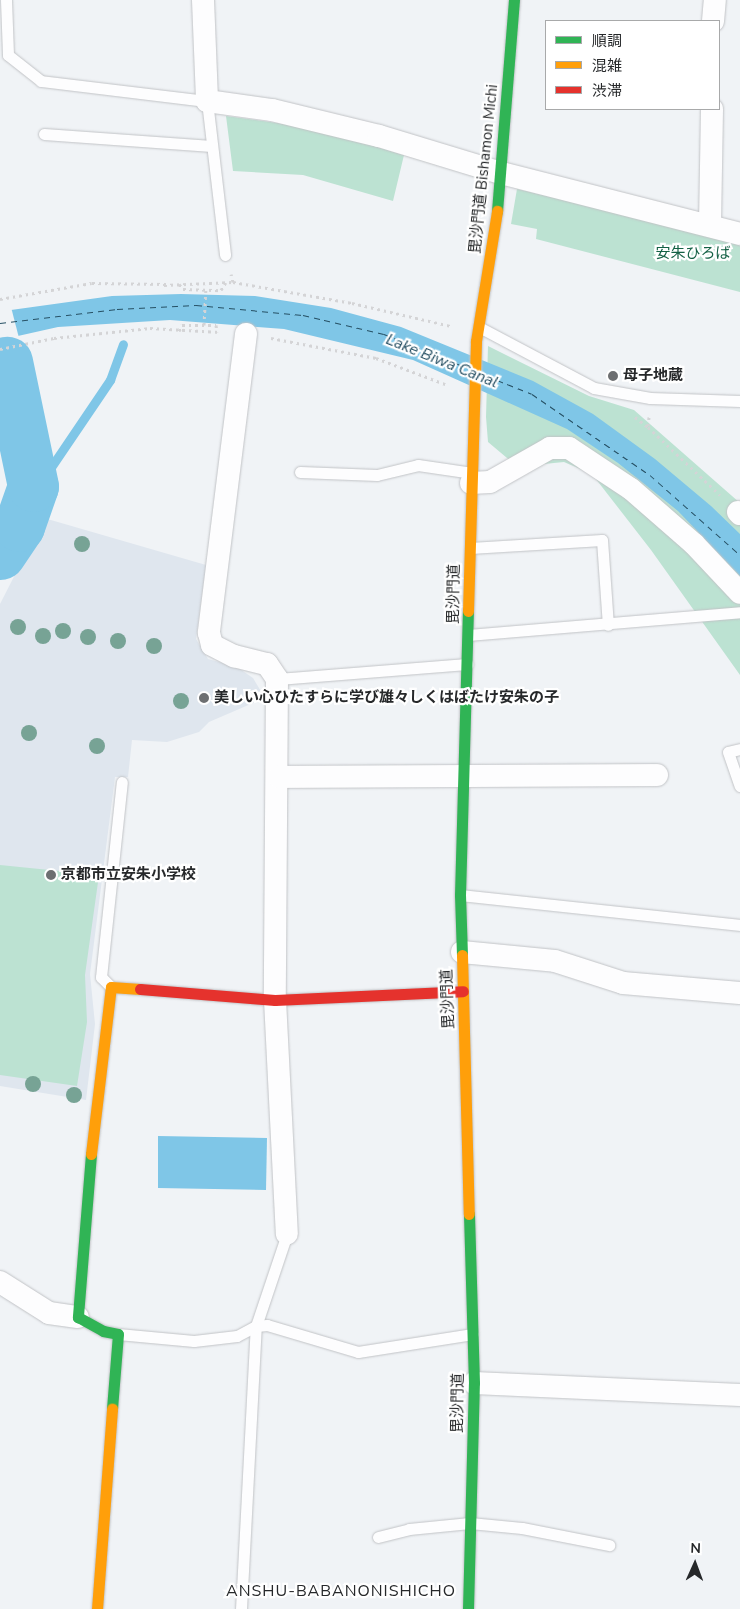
<!DOCTYPE html>
<meta charset="utf-8">
<style>
body{margin:0}
#map{position:relative;width:740px;height:1609px;overflow:hidden;background:#f0f3f6;font-family:"Nunito Sans","Noto Sans JP",sans-serif}
div>[style]{position:absolute}
[style*='--x']{left:calc(var(--x)*1px);top:calc(var(--y)*1px);width:calc(var(--w)*1px);rotate:calc(var(--a)*1deg)}
.built>*{inset:0;background:#dfe6ee}
.green>*{inset:0;background:#bce2d2}
.water>*{inset:0;background:#7fc6e7}
.pier>*{inset:0;background:#f0f3f6}
.stream>*{height:9px;margin:-4.5px;padding:0 4.5px;transform-origin:4.5px;border-radius:4.5px;background:#7fc6e7}
.river>*{height:51px;margin:-25.5px;padding:0 25.5px;transform-origin:25.5px;border-radius:25.5px;background:#7fc6e7}
.ferry>*{height:1px;margin-top:-0.5px;transform-origin:0;background:repeating-linear-gradient(90deg,#254f63 0 6px,transparent 0 11px)}
.path>*{height:3px;margin-top:-1.5px;transform-origin:0;background:repeating-linear-gradient(90deg,#d4d4d6 0 2.5px,transparent 0 6.5px)}
.roads{filter:drop-shadow(0 0 1px #c1c3c6) drop-shadow(0 0 1px #c1c3c6)}
.lane>*{height:11px;margin:-5.5px;padding:0 5.5px;transform-origin:5.5px;border-radius:5.5px;background:#fdfdfe}
.street>*{height:22px;margin:-11px;padding:0 11px;transform-origin:11px;border-radius:11px;background:#fdfdfe}
.fast>*{height:11px;margin:-5.5px;padding:0 5.5px;transform-origin:5.5px;border-radius:5.5px;background:#30b455}
.slow>*{height:11px;margin:-5.5px;padding:0 5.5px;transform-origin:5.5px;border-radius:5.5px;background:#ff9f0a}
.jam>*{height:11px;margin:-5.5px;padding:0 5.5px;transform-origin:5.5px;border-radius:5.5px;background:#e5322d}
.trees>*{width:16px;height:16px;margin:-8px;border-radius:50%;background:#77a395}
.dots>*{width:14px;height:14px;translate:-50% -50%;box-sizing:border-box;border:2px solid #fff;border-radius:50%}
span{translate:-50% -50%;white-space:nowrap;text-align:center;line-height:1.15;-webkit-text-stroke:4.5px #fff;paint-order:stroke}
.street-label{font-size:15px;color:#26282a}
.park-label{font-size:15px;color:#146145}
.poi-label{font-size:15px;color:#26282a;font-weight:700}
.left{translate:0 -50%;text-align:left}
.water-label{font-size:16px;color:#254f63;font-style:italic}
.neighbourhood-label{font-size:16px;color:#26282a;letter-spacing:1px}
.legend{position:absolute;left:545px;top:20px;width:175px;height:90px;box-sizing:border-box;background:#fff;border:1px solid #a8a9aa;margin:0;padding:6px 9px;list-style:none;font-size:15px;color:#26282a}
.legend li{display:flex;align-items:center;gap:10px;height:25px}
.legend b{width:25px;border:1px solid #a8a9aa}
.north{position:absolute;left:670px;top:1539px;width:50px;height:50px;-webkit-text-stroke:4px #fff;paint-order:stroke;rotate:2deg;font-size:14px;font-weight:700;line-height:20px;text-align:center;color:#26282a}
.north::after{content:'';display:block;margin:auto;width:18px;height:22px;background:#26282a;clip-path:polygon(50% 0,100% 100%,50% 72%,0 100%)}
</style>
<div id="map">
<div class="built">
<i style="clip-path:polygon(44px 518px,206px 565px,196px 639px,208px 659px,237px 667px,253px 678px,265px 698px,209px 722px,199px 732px,167px 742px,132px 740px,128px 777px,115px 777px,90px 974px,95px 1024px,86px 1100px,0 1086px,0 604px)"></i>
</div>
<div class="green">
<i style="clip-path:polygon(226px 116px,314px 128px,404px 155px,393px 201px,303px 175px,233px 171px)"></i>
<i style="clip-path:polygon(517px 189px,740px 241px,740px 292px,536px 239px,537px 229px,511px 224px)"></i>
<i style="clip-path:polygon(488px 346px,589px 396px,634px 410px,740px 503px,740px 675px,651px 550px,592px 474px,564px 462px,544px 464px,526px 474px,488px 442px,486px 417px)"></i>
<i style="clip-path:polygon(0 865px,99px 875px,85px 975px,87px 1022px,77px 1086px,0 1075px)"></i>
</div>
<div class="water">
<i style="clip-path:polygon(181px 294px,255px 296px,331px 308px,401px 327px,533px 381px,593px 414px,655px 459px,711px 506px,740px 534px,740px 576px,678px 511px,618px 463px,567px 429px,413px 360px,284px 329px,170px 320px,58px 327px,0 340px,11px 310px,112px 296px)"></i>
<i style="clip-path:polygon(158px 1136px,267px 1138px,266px 1190px,158px 1188px)"></i>
</div>
<div class="pier">
<i style="clip-path:polygon(11px 307px,19px 338px,0 342px,0 309px)"></i>
</div>
<div class="stream">
<i style="--x:33;--y:486;--w:12;--a:-35"></i>
<i style="--x:43;--y:479;--w:120;--a:-55.9"></i>
<i style="--x:110;--y:380;--w:38;--a:-70"></i>
</div>
<div class="river">
<i style="--x:0;--y:554;--w:34;--a:-56"></i>
<i style="--x:19;--y:526;--w:42;--a:-70.7"></i>
<i style="--x:33;--y:486;--w:127;--a:-101.8"></i>
</div>
<div class="ferry">
<i style="--x:0;--y:323;--w:118;--a:-6.8"></i>
<i style="--x:117;--y:309;--w:79;--a:-2.9"></i>
<i style="--x:196;--y:305;--w:107;--a:5.3"></i>
<i style="--x:303;--y:315;--w:83;--a:13.2"></i>
<i style="--x:384;--y:334;--w:85;--a:22.1"></i>
<i style="--x:487;--y:376;--w:48;--a:21.8"></i>
<i style="--x:532;--y:394;--w:143;--a:34.5"></i>
<i style="--x:650;--y:475;--w:120;--a:41.6"></i>
</div>
<div class="path">
<i style="--x:233;--y:282;--w:121;--a:10"></i>
<i style="--x:352;--y:303;--w:102;--a:13.1"></i>
<i style="--x:179;--y:284;--w:6;--a:51"></i>
<i style="--x:183;--y:289;--w:38;--a:2"></i>
<i style="--x:221;--y:290;--w:9;--a:-58"></i>
<i style="--x:164;--y:285;--w:69;--a:-2.5"></i>
<i style="--x:233;--y:282;--w:8;--a:-104"></i>
<i style="--x:0;--y:299;--w:93;--a:-9.9"></i>
<i style="--x:92;--y:283;--w:74;--a:0.8"></i>
<i style="--x:204;--y:325;--w:35;--a:-87"></i>
<i style="--x:179;--y:331;--w:7;--a:-63"></i>
<i style="--x:182;--y:325;--w:34;--a:0"></i>
<i style="--x:216;--y:325;--w:7;--a:82"></i>
<i style="--x:271;--y:338;--w:107;--a:10.8"></i>
<i style="--x:376;--y:358;--w:74;--a:20.6"></i>
<i style="--x:0;--y:349;--w:55;--a:-11.5"></i>
<i style="--x:54;--y:338;--w:97;--a:-5.9"></i>
<i style="--x:150;--y:328;--w:70;--a:3.3"></i>
<i style="--x:635;--y:417;--w:16;--a:38"></i>
<i style="--x:649;--y:417;--w:10;--a:96"></i>
<i style="--x:648;--y:427;--w:99;--a:43.4"></i>
</div>
<div class="roads">
<div class="lane">
<i style="--x:6;--y:0;--w:55;--a:87.9"></i>
<i style="--x:8;--y:55;--w:42;--a:38.2"></i>
<i style="--x:41;--y:81;--w:167;--a:6.9"></i>
<i style="--x:207;--y:101;--w:155;--a:83.3"></i>
<i style="--x:44;--y:134;--w:168;--a:4.1"></i>
<i style="--x:479;--y:327;--w:130;--a:27.9"></i>
<i style="--x:594;--y:388;--w:57;--a:10.1"></i>
<i style="--x:650;--y:398;--w:90;--a:1.9"></i>
<i style="--x:300;--y:472;--w:77;--a:2.2"></i>
<i style="--x:377;--y:475;--w:42;--a:-13.7"></i>
<i style="--x:418;--y:465;--w:55;--a:8.4"></i>
<i style="--x:470;--y:548;--w:132;--a:-3.5"></i>
<i style="--x:602;--y:540;--w:85;--a:86"></i>
<i style="--x:468;--y:635;--w:273;--a:-4.8"></i>
<i style="--x:277;--y:679;--w:191;--a:-4.5"></i>
<i style="--x:740;--y:749;--w:12;--a:166"></i>
<i style="--x:728;--y:752;--w:36;--a:71"></i>
<i style="--x:460;--y:895;--w:282;--a:6.1"></i>
<i style="--x:111;--y:987;--w:14;--a:-135"></i>
<i style="--x:101;--y:977;--w:196;--a:-83.9"></i>
<i style="--x:118;--y:1334;--w:76;--a:5.3"></i>
<i style="--x:194;--y:1341;--w:43;--a:-6.6"></i>
<i style="--x:237;--y:1336;--w:21;--a:-28"></i>
<i style="--x:256;--y:1326;--w:97;--a:-71.4"></i>
<i style="--x:378;--y:1537;--w:32;--a:-14"></i>
<i style="--x:409;--y:1529;--w:61;--a:-5.6"></i>
<i style="--x:470;--y:1523;--w:52;--a:5.5"></i>
<i style="--x:522;--y:1528;--w:89;--a:11.1"></i>
<i style="--x:241;--y:1609;--w:283;--a:-87"></i>
<i style="--x:256;--y:1326;--w:11;--a:-5"></i>
<i style="--x:267;--y:1325;--w:95;--a:16.5"></i>
<i style="--x:358;--y:1352;--w:116;--a:-8.9"></i>
</div>
<div class="street">
<i style="--x:203;--y:0;--w:101;--a:87.7"></i>
<i style="--x:207;--y:101;--w:66;--a:7.9"></i>
<i style="--x:272;--y:110;--w:110;--a:13.7"></i>
<i style="--x:379;--y:136;--w:127;--a:16.9"></i>
<i style="--x:501;--y:173;--w:247;--a:14.3"></i>
<i style="--x:713;--y:21;--w:21;--a:-85"></i>
<i style="--x:710;--y:224;--w:115;--a:-89"></i>
<i style="--x:246;--y:334;--w:301;--a:97.1"></i>
<i style="--x:209;--y:633;--w:12;--a:76"></i>
<i style="--x:212;--y:645;--w:25;--a:27"></i>
<i style="--x:234;--y:656;--w:34;--a:14"></i>
<i style="--x:267;--y:664;--w:18;--a:56"></i>
<i style="--x:277;--y:679;--w:321;--a:90.4"></i>
<i style="--x:275;--y:1000;--w:234;--a:87.1"></i>
<i style="--x:471;--y:483;--w:19;--a:-3"></i>
<i style="--x:490;--y:482;--w:69;--a:-29.5"></i>
<i style="--x:550;--y:448;--w:19;--a:0"></i>
<i style="--x:569;--y:448;--w:74;--a:33.5"></i>
<i style="--x:631;--y:489;--w:84;--a:41.1"></i>
<i style="--x:694;--y:544;--w:67;--a:46.8"></i>
<i style="--x:738;--y:512;--w:3;--a:45"></i>
<i style="--x:279;--y:777;--w:378;--a:-0.3"></i>
<i style="--x:462;--y:952;--w:93;--a:5.5"></i>
<i style="--x:555;--y:961;--w:71;--a:17.9"></i>
<i style="--x:623;--y:983;--w:117;--a:4.9"></i>
<i style="--x:0;--y:1282;--w:58;--a:32.3"></i>
<i style="--x:49;--y:1313;--w:29;--a:8"></i>
<i style="--x:474;--y:1383;--w:266;--a:2.6"></i>
</div>
<div class="fast">
<i style="--x:497;--y:211;--w:212;--a:-85.4"></i>
<i style="--x:462;--y:955;--w:60;--a:-91.9"></i>
<i style="--x:460;--y:895;--w:284;--a:-88.4"></i>
<i style="--x:91;--y:1154;--w:164;--a:94.6"></i>
<i style="--x:78;--y:1317;--w:29;--a:29"></i>
<i style="--x:103;--y:1331;--w:15;--a:11"></i>
<i style="--x:118;--y:1334;--w:75;--a:94.6"></i>
<i style="--x:468;--y:1609;--w:226;--a:-88.5"></i>
<i style="--x:474;--y:1383;--w:169;--a:-91.7"></i>
</div>
<div class="slow">
<i style="--x:468;--y:611;--w:270;--a:-88.3"></i>
<i style="--x:476;--y:341;--w:132;--a:-80.8"></i>
<i style="--x:462;--y:955;--w:259;--a:88.5"></i>
<i style="--x:91;--y:1154;--w:168;--a:-83.2"></i>
<i style="--x:111;--y:987;--w:29;--a:4"></i>
<i style="--x:97;--y:1609;--w:201;--a:-85.7"></i>
</div>
<div class="jam">
<i style="--x:140;--y:989;--w:135;--a:4.7"></i>
<i style="--x:275;--y:1000;--w:188;--a:-2.7"></i>
</div>
</div>
<div class="trees">
<i style="left:82px;top:544px"></i>
<i style="left:18px;top:627px"></i>
<i style="left:63px;top:631px"></i>
<i style="left:43px;top:636px"></i>
<i style="left:88px;top:637px"></i>
<i style="left:118px;top:641px"></i>
<i style="left:154px;top:646px"></i>
<i style="left:181px;top:701px"></i>
<i style="left:29px;top:733px"></i>
<i style="left:97px;top:746px"></i>
<i style="left:33px;top:1084px"></i>
<i style="left:74px;top:1095px"></i>
</div>
<div class="dots">
<i style="left:613px;top:376px;background:#6d6f71"></i>
<i style="left:204px;top:698px;background:#6d6f71"></i>
<i style="left:51px;top:875px;background:#6d6f71"></i>
</div>
<div class="street-label">
<span style="left:484px;top:169px;rotate:-84deg">毘沙門道 Bishamon Michi</span>
<span style="left:454px;top:594px;rotate:-89deg">毘沙門道</span>
<span style="left:448px;top:999px;rotate:-92deg">毘沙門道</span>
<span style="left:458px;top:1403px;rotate:-89deg">毘沙門道</span>
</div>
<div class="park-label">
<span style="left:693px;top:254px">安朱ひろば</span>
</div>
<div class="poi-label">
<span class="left" style="left:623px;top:376px">母子地蔵</span>
<span class="left" style="left:214px;top:698px">美しい心ひたすらに学び雄々しくはばたけ安朱の子</span>
<span class="left" style="left:61px;top:875px">京都市立安朱小学校</span>
</div>
<div class="water-label">
<span style="left:442px;top:361px;rotate:22deg">Lake Biwa Canal</span>
</div>
<div class="neighbourhood-label">
<span style="left:341px;top:1591px">ANSHU-BABANONISHICHO</span>
</div>
<ul class="legend">
<li><b style="height:6px;background:#30b455"></b>順調</li>
<li><b style="height:6px;background:#ff9f0a"></b>混雑</li>
<li><b style="height:6px;background:#e5322d"></b>渋滞</li>
</ul>
<div class="north">N</div>
</div>
